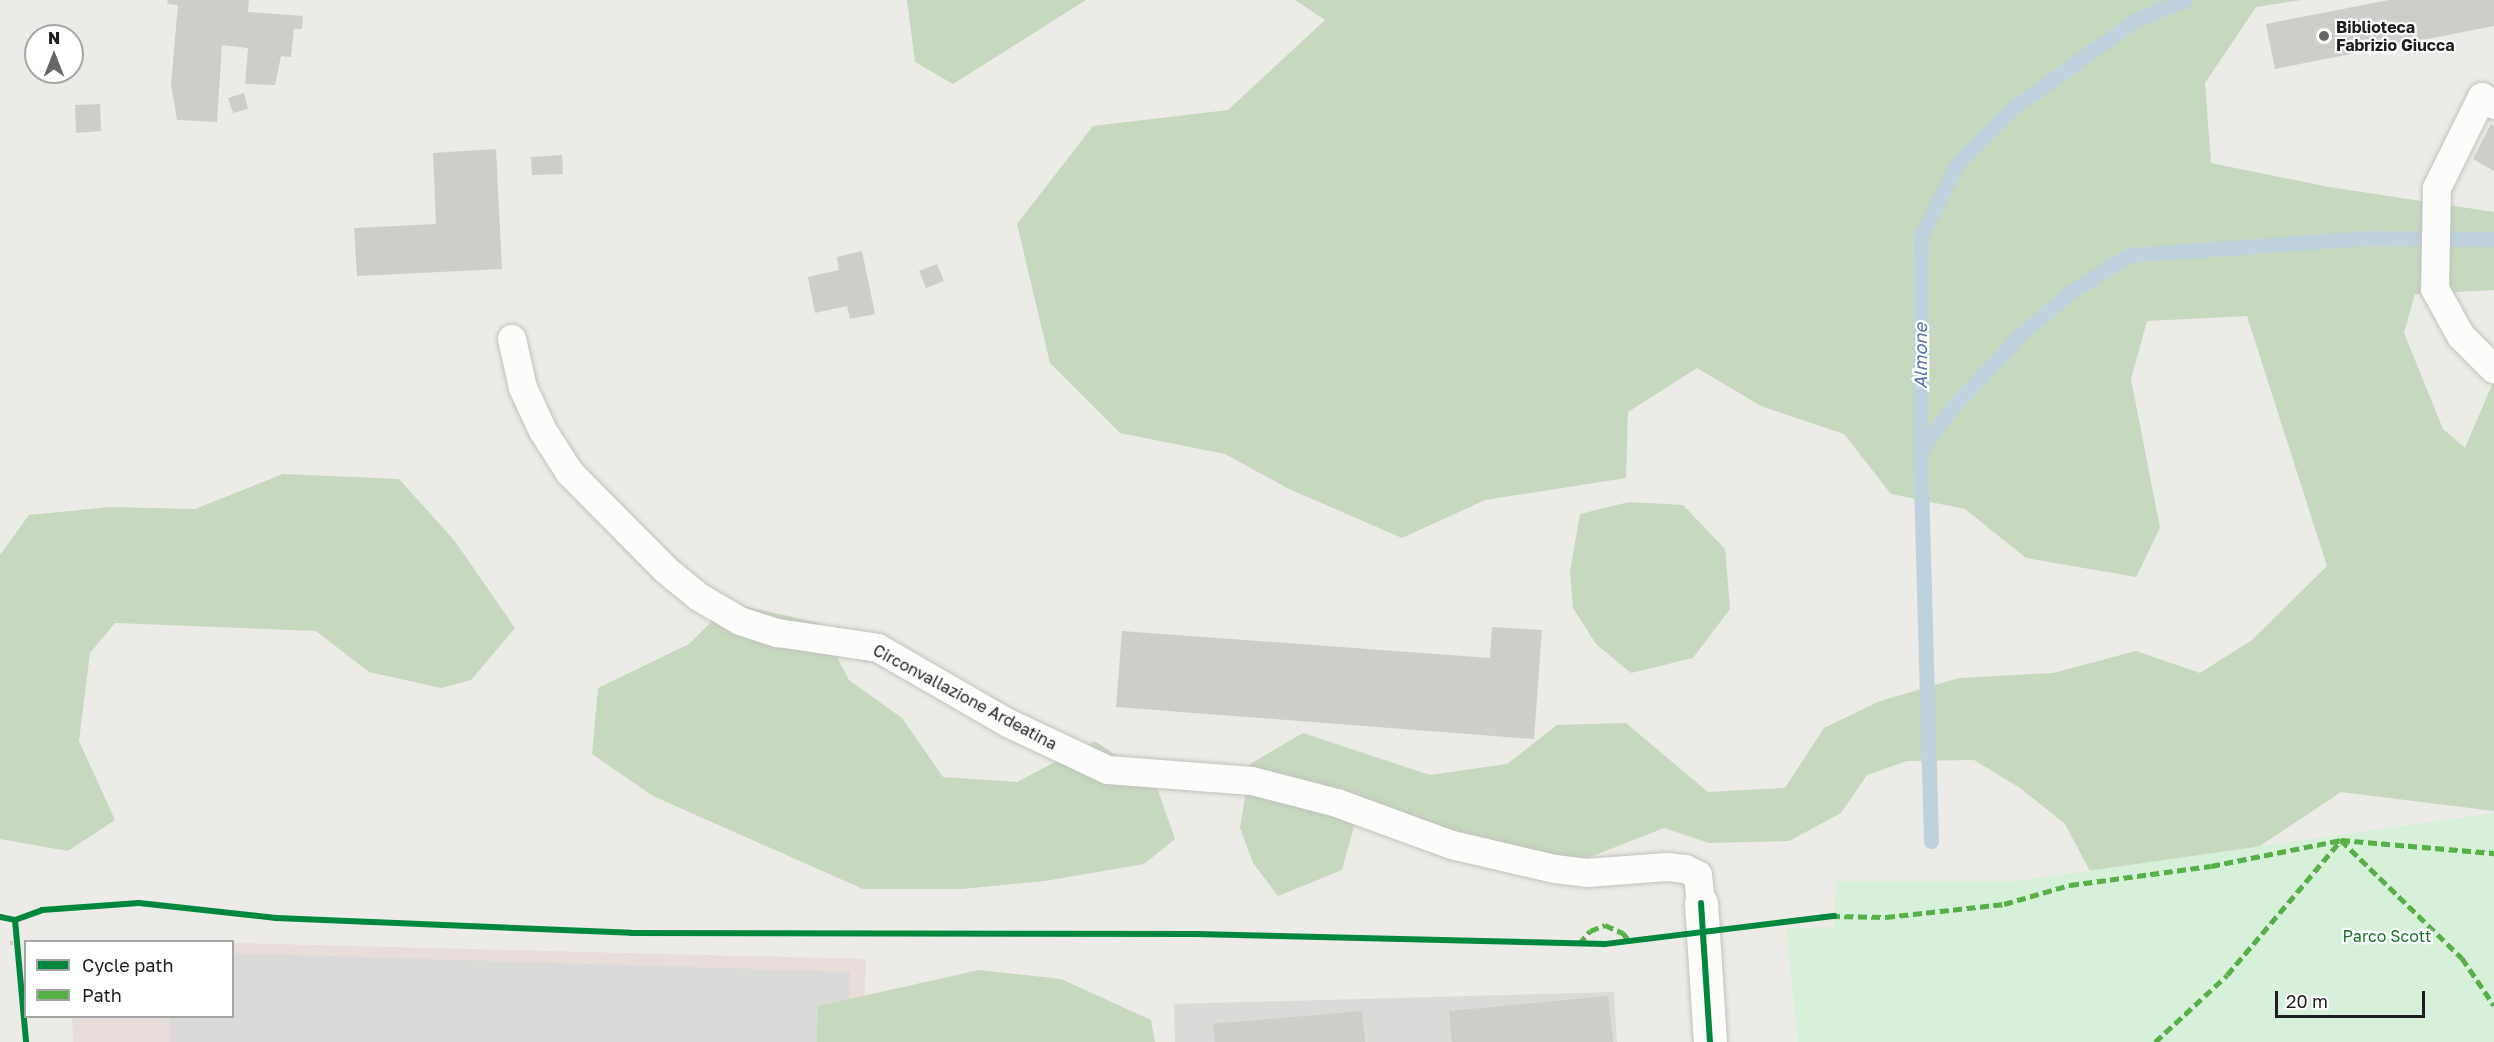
<!DOCTYPE html>
<style>
body{margin:0}
#map{position:relative;width:2494px;height:1042px;overflow:hidden;background:#ecebe7;font-family:"Golos Text",sans-serif}
div>[style]{position:absolute}
[style*='--x']{left:calc(var(--x)*1px);top:calc(var(--y)*1px);width:calc(var(--w)*1px);rotate:calc(var(--a)*1deg)}
.residential>*{inset:0;background:#dbdad8}
.commercial>*{inset:0;background:#e9ddd9}
.religious>*{inset:0;background:#dadad8}
.forest>*{inset:0;background:#c6d8be}
.park>*{inset:0;background:#d7f0d9}
.stream>*{height:15px;margin:-7.5px;padding:0 7.5px;transform-origin:7.5px;border-radius:7.5px;background:#bdd2dc}
.building>*{inset:0;background:#cfcdca}
.path>*{height:4px;margin-top:-2px;transform-origin:0;background:repeating-linear-gradient(90deg,#d5cac7 0 3px,transparent 0 6px)}
.roads{filter:drop-shadow(0 0 2px #c2c1bf) drop-shadow(0 0 2px #c2c1bf)}
.service>*{height:28px;margin:-14px;padding:0 14px;transform-origin:14px;border-radius:14px;background:#fcfcfb}
.minor>*{height:33px;margin:-16.5px;padding:0 16.5px;transform-origin:16.5px;border-radius:16.5px;background:#fcfcfb}
.quiet>*{height:4.5px;margin-top:-2.25px;transform-origin:0;background:repeating-linear-gradient(90deg,#55b145 0 9px,transparent 0 13.5px)}
.cycleway>*{height:6px;margin:-3px;padding:0 3px;transform-origin:3px;border-radius:3px;background:#00873e}
.dots>*{width:16px;height:16px;translate:-50% -50%;box-sizing:border-box;border:3px solid #fff;border-radius:50%}
span{translate:-50% -50%;white-space:nowrap;text-align:center;line-height:1.15;-webkit-text-stroke:4.5px #fff;paint-order:stroke}
.poi-label{font-size:16px;color:#1e1e1e;font-weight:700}
.left{translate:0 -50%;text-align:left}
.street-label{font-size:16px;color:#1e1e1e}
.park-label{font-size:16px;color:#167227}
.water-label{font-size:18px;color:#5474a4;font-style:italic}
.legend{position:absolute;left:24px;top:940px;width:210px;height:78px;box-sizing:border-box;background:#fff;border:2px solid #a5a5a5;margin:0;padding:8px 10px;list-style:none;font-size:18px;color:#1e1e1e}
.legend li{display:flex;align-items:center;gap:12px;height:30px}
.legend b{width:30px;border:2px solid #a5a5a5}
.north{position:absolute;left:24px;top:24px;width:60px;height:60px;box-sizing:border-box;background:#fff;border:2px solid #a5a5a5;border-radius:50%;rotate:0deg;font-size:16px;font-weight:700;line-height:24px;text-align:center;color:#1e1e1e}
.north::after{content:'';display:block;margin:auto;width:21px;height:27px;background:#666664;clip-path:polygon(50% 0,100% 100%,50% 72%,0 100%)}
.scale{position:absolute;left:2275px;top:991px;width:150px;height:27px;box-sizing:border-box;border:3px solid #1e1e1e;border-top:0;padding-left:8px;font-size:18px;line-height:21px;white-space:nowrap;color:#1e1e1e;-webkit-text-stroke:4px #fff;paint-order:stroke}
</style>
<div id="map">
<div class="residential">
<i style="clip-path:polygon(1614px 992px,1617px 1042px,1175px 1042px,1174px 1004px)"></i>
</div>
<div class="commercial">
<i style="clip-path:polygon(233px 943px,866px 959px,863px 1042px,73px 1042px,72px 1017px,232px 1016px)"></i>
</div>
<div class="religious">
<i style="clip-path:polygon(233px 953px,850px 972px,848px 1042px,169px 1042px,169px 1017px,232px 1016px)"></i>
</div>
<div class="forest">
<i style="clip-path:polygon(907px 0,1086px 0,953px 84px,915px 62px)"></i>
<i style="clip-path:polygon(1295px 0,2301px 0,2256px 7px,2205px 83px,2211px 163px,2329px 187px,2494px 212px,2494px 290px,2415px 294px,2404px 333px,2443px 429px,2465px 448px,2494px 380px,2494px 811px,2341px 792px,2230px 866px,2090px 871px,2065px 824px,2020px 788px,1974px 760px,1907px 761px,1867px 775px,1841px 813px,1789px 841px,1709px 843px,1664px 828px,1562px 868px,1356px 819px,1342px 870px,1278px 896px,1253px 863px,1240px 828px,1250px 764px,1303px 733px,1430px 775px,1507px 764px,1557px 725px,1626px 723px,1708px 792px,1785px 788px,1824px 728px,1880px 701px,1959px 678px,2053px 673px,2136px 651px,2200px 673px,2252px 640px,2327px 566px,2247px 316px,2147px 321px,2131px 379px,2160px 528px,2136px 577px,2026px 558px,1965px 509px,1891px 494px,1844px 434px,1761px 406px,1697px 368px,1628px 412px,1626px 478px,1485px 500px,1402px 538px,1289px 489px,1225px 454px,1120px 433px,1050px 363px,1017px 224px,1093px 126px,1228px 110px,1325px 20px)"></i>
<i style="clip-path:polygon(283px 474px,399px 479px,454px 540px,515px 628px,471px 680px,441px 688px,369px 672px,316px 631px,115px 623px,90px 653px,79px 741px,115px 820px,68px 851px,0 839px,0 555px,29px 515px,110px 507px,195px 509px)"></i>
<i style="clip-path:polygon(1629px 502px,1683px 505px,1725px 549px,1730px 609px,1693px 658px,1631px 673px,1596px 644px,1573px 608px,1570px 572px,1580px 514px)"></i>
<i style="clip-path:polygon(730px 603px,819px 623px,849px 680px,902px 718px,943px 777px,1017px 782px,1095px 741px,1155px 782px,1175px 839px,1144px 864px,1045px 881px,962px 889px,863px 889px,653px 796px,592px 754px,598px 688px,689px 644px)"></i>
<i style="clip-path:polygon(979px 970px,1061px 979px,1151px 1020px,1155px 1042px,817px 1042px,818px 1006px)"></i>
</div>
<div class="park">
<i style="clip-path:polygon(2494px 813px,2494px 1042px,1798px 1042px,1786px 929px,1834px 927px,1836px 881px,2017px 881px)"></i>
</div>
<div class="stream">
<i style="--x:1920;--y:451;--w:52;--a:-53.6"></i>
<i style="--x:1951;--y:409;--w:100;--a:-47"></i>
<i style="--x:2019;--y:336;--w:71;--a:-40.4"></i>
<i style="--x:2073;--y:290;--w:67;--a:-31.6"></i>
<i style="--x:2130;--y:255;--w:240;--a:-4.1"></i>
<i style="--x:2369;--y:238;--w:125;--a:0.5"></i>
<i style="--x:1931;--y:841;--w:390;--a:-91.6"></i>
<i style="--x:1920;--y:451;--w:215;--a:-89.7"></i>
<i style="--x:1921;--y:236;--w:80;--a:-63.4"></i>
<i style="--x:1957;--y:164;--w:81;--a:-45"></i>
<i style="--x:2014;--y:107;--w:151;--a:-35.6"></i>
<i style="--x:2137;--y:19;--w:52;--a:-21.6"></i>
</div>
<div class="building">
<i style="clip-path:polygon(168px 0,249px 0,248px 12px,303px 16px,302px 29px,294px 29px,291px 57px,281px 56px,275px 85px,245px 84px,248px 48px,222px 45px,217px 122px,177px 120px,171px 84px,178px 5px,167px 4px)"></i>
<i style="clip-path:polygon(2389px 0,2494px 0,2494px 26px,2275px 69px,2266px 24px)"></i>
<i style="clip-path:polygon(244px 93px,248px 109px,233px 113px,228px 98px)"></i>
<i style="clip-path:polygon(100px 104px,101px 131px,76px 133px,75px 105px)"></i>
<i style="clip-path:polygon(2491px 124px,2494px 126px,2494px 171px,2473px 159px)"></i>
<i style="clip-path:polygon(496px 149px,502px 269px,357px 276px,354px 228px,436px 224px,433px 153px)"></i>
<i style="clip-path:polygon(562px 155px,563px 174px,532px 175px,531px 157px)"></i>
<i style="clip-path:polygon(862px 251px,875px 314px,850px 319px,847px 306px,815px 313px,808px 277px,839px 270px,837px 257px)"></i>
<i style="clip-path:polygon(937px 264px,944px 281px,926px 288px,919px 271px)"></i>
<i style="clip-path:polygon(1492px 627px,1542px 630px,1534px 739px,1116px 707px,1122px 631px,1490px 658px)"></i>
<i style="clip-path:polygon(1608px 996px,1613px 1042px,1452px 1042px,1449px 1011px)"></i>
<i style="clip-path:polygon(1362px 1011px,1365px 1042px,1215px 1042px,1213px 1024px)"></i>
</div>
<div class="path">
<i style="--x:10;--y:943;--w:8;--a:0"></i>
</div>
<div class="roads">
<div class="service">
<i style="--x:2494;--y:105;--w:14;--a:-146"></i>
<i style="--x:2482;--y:97;--w:102;--a:116.3"></i>
<i style="--x:2437;--y:188;--w:101;--a:91.1"></i>
<i style="--x:2435;--y:289;--w:54;--a:61"></i>
<i style="--x:2461;--y:336;--w:47;--a:45"></i>
<i style="--x:512;--y:339;--w:50;--a:77.3"></i>
<i style="--x:523;--y:388;--w:47;--a:65.1"></i>
<i style="--x:543;--y:431;--w:50;--a:57.3"></i>
<i style="--x:570;--y:473;--w:136;--a:45.3"></i>
<i style="--x:666;--y:570;--w:43;--a:39.3"></i>
<i style="--x:699;--y:597;--w:48;--a:30.3"></i>
<i style="--x:740;--y:621;--w:40;--a:18"></i>
<i style="--x:778;--y:633;--w:101;--a:8.5"></i>
<i style="--x:878;--y:648;--w:150;--a:30"></i>
<i style="--x:1008;--y:723;--w:110;--a:25.2"></i>
<i style="--x:1108;--y:770;--w:144;--a:4.4"></i>
<i style="--x:1252;--y:781;--w:88;--a:14.5"></i>
<i style="--x:1337;--y:803;--w:122;--a:20.1"></i>
<i style="--x:1452;--y:845;--w:106;--a:13.1"></i>
<i style="--x:1555;--y:869;--w:32;--a:7"></i>
<i style="--x:1587;--y:873;--w:80;--a:-4.3"></i>
<i style="--x:1667;--y:867;--w:18;--a:6"></i>
<i style="--x:1685;--y:869;--w:14;--a:25"></i>
<i style="--x:1698;--y:875;--w:28;--a:84"></i>
</div>
<div class="minor">
<i style="--x:1701;--y:903;--w:139;--a:86.3"></i>
</div>
</div>
<div class="quiet">
<i style="--x:1831;--y:916;--w:55;--a:1"></i>
<i style="--x:1886;--y:917;--w:119;--a:-6.3"></i>
<i style="--x:2004;--y:904;--w:69;--a:-16.1"></i>
<i style="--x:2070;--y:885;--w:142;--a:-7.7"></i>
<i style="--x:2211;--y:866;--w:133;--a:-11.3"></i>
<i style="--x:2341;--y:840;--w:154;--a:4.9"></i>
<i style="--x:1579;--y:944;--w:17;--a:-50"></i>
<i style="--x:1590;--y:931;--w:16;--a:-22"></i>
<i style="--x:1605;--y:925;--w:20;--a:24"></i>
<i style="--x:1623;--y:933;--w:13;--a:51"></i>
<i style="--x:2155;--y:1042;--w:98;--a:-42.9"></i>
<i style="--x:2227;--y:975;--w:177;--a:-49.8"></i>
<i style="--x:2341;--y:840;--w:169;--a:44.3"></i>
<i style="--x:2462;--y:958;--w:57;--a:55.8"></i>
</div>
<div class="cycleway">
<i style="--x:1701;--y:903;--w:139;--a:86.3"></i>
<i style="--x:0;--y:917;--w:15;--a:11"></i>
<i style="--x:15;--y:920;--w:122;--a:84.8"></i>
<i style="--x:15;--y:920;--w:29;--a:-20"></i>
<i style="--x:42;--y:910;--w:97;--a:-4.1"></i>
<i style="--x:139;--y:903;--w:138;--a:6.2"></i>
<i style="--x:276;--y:918;--w:355;--a:2.4"></i>
<i style="--x:631;--y:933;--w:565;--a:0.1"></i>
<i style="--x:1196;--y:934;--w:409;--a:1.4"></i>
<i style="--x:1605;--y:944;--w:231;--a:-7"></i>
</div>
<div class="dots">
<i style="left:2324px;top:36px;background:#666664"></i>
</div>
<div class="poi-label">
<span class="left" style="left:2336px;top:36px">Biblioteca<br>Fabrizio Giucca</span>
</div>
<div class="street-label">
<span style="left:965px;top:697px;rotate:28deg">Circonvallazione Ardeatina</span>
</div>
<div class="park-label">
<span style="left:2387px;top:936px">Parco Scott</span>
</div>
<div class="water-label">
<span style="left:1920px;top:356px;rotate:-90deg">Almone</span>
</div>
<ul class="legend">
<li><b style="height:8px;background:#00873e"></b>Cycle path</li>
<li><b style="height:8px;background:#55b145"></b>Path</li>
</ul>
<div class="north">N</div>
<div class="scale">20 m</div>
</div>
